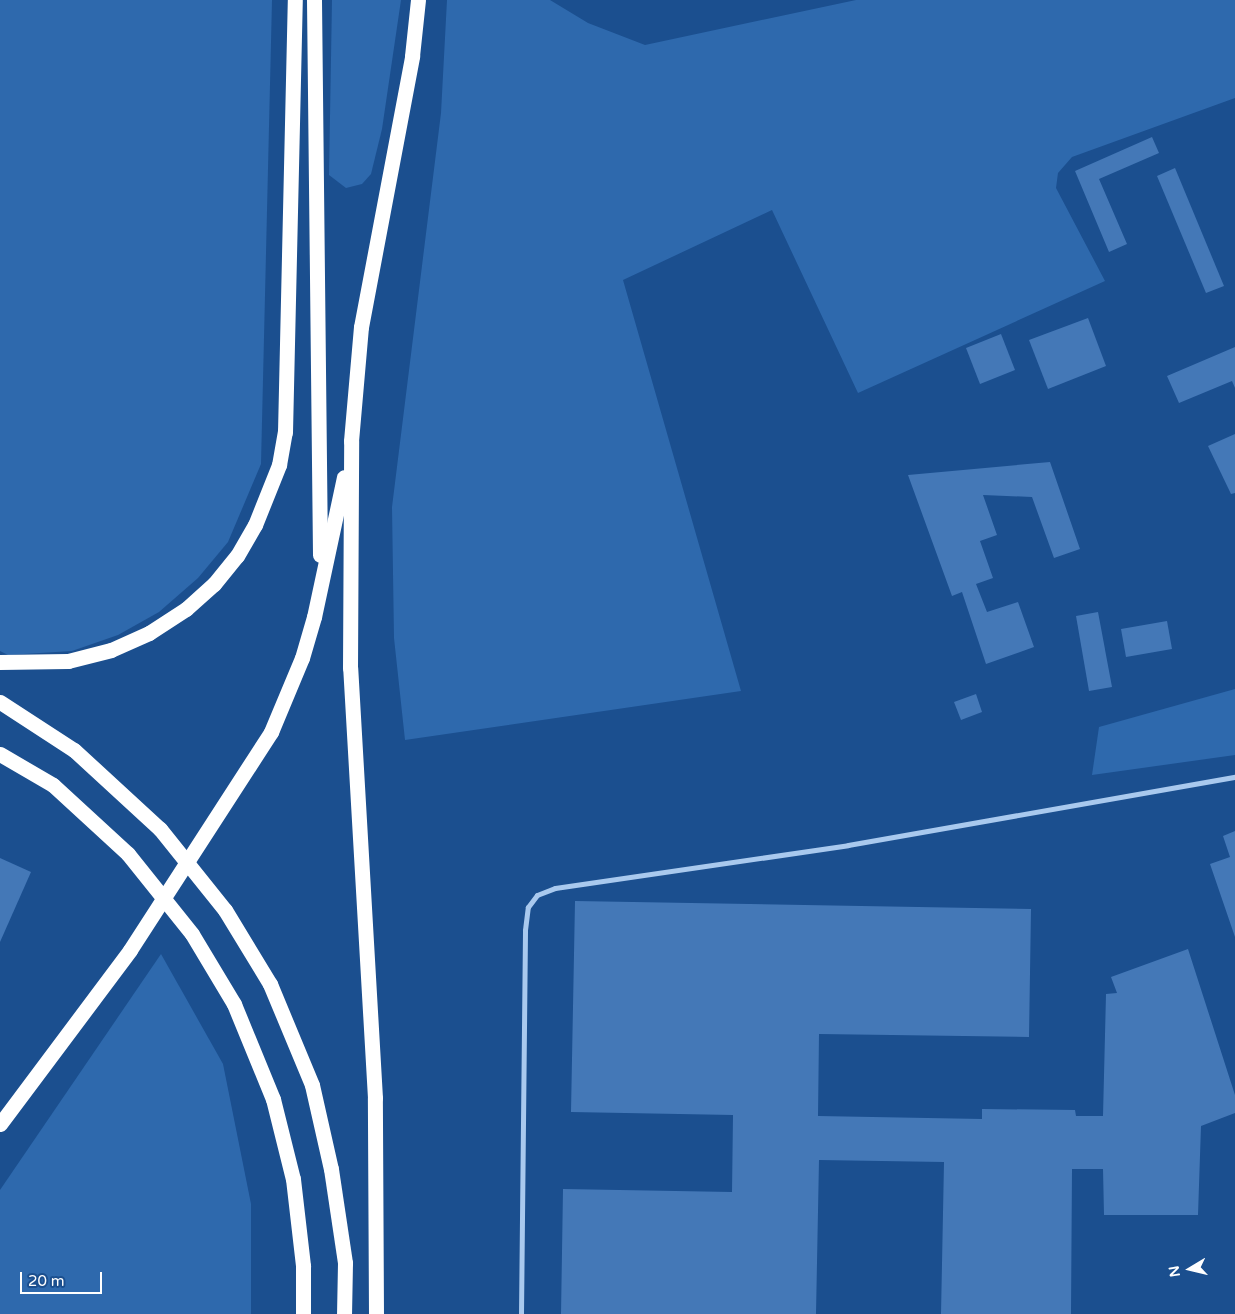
<!DOCTYPE html>
<style>
body{margin:0}
#map{position:relative;width:1235px;height:1314px;overflow:hidden;background:#1b4f8f;font-family:"Varela Round",sans-serif}
div>[style]{position:absolute}
[style*='--x']{left:calc(var(--x)*1px);top:calc(var(--y)*1px);width:calc(var(--w)*1px);rotate:calc(var(--a)*1deg)}
.green>*{inset:0;background:#2e69ad}
.building>*{inset:0;background:#4478b7}
.street>*{height:5px;margin:-2.5px;padding:0 2.5px;transform-origin:2.5px;border-radius:2.5px;background:#a9c9ee}
.highway>*{height:15px;margin:-7.5px;padding:0 7.5px;transform-origin:7.5px;border-radius:7.5px;background:#fff}
span{translate:-50% -50%;white-space:nowrap;text-align:center;line-height:1.15;-webkit-text-stroke:4px #1b4f8f;paint-order:stroke}
.north{position:absolute;left:1165px;top:1244px;width:50px;height:50px;-webkit-text-stroke:4px #1b4f8f;paint-order:stroke;rotate:261deg;font-size:14px;font-weight:700;line-height:20px;text-align:center;color:#fff}
.north::after{content:'';display:block;margin:auto;width:18px;height:22px;background:#fff;clip-path:polygon(50% 0,100% 100%,50% 72%,0 100%)}
.scale{position:absolute;left:20px;top:1272px;width:82px;height:22px;box-sizing:border-box;border:2px solid #fff;border-top:0;padding-left:6px;font-size:15px;line-height:18px;white-space:nowrap;color:#fff;-webkit-text-stroke:4px #1b4f8f;paint-order:stroke}
</style>
<div id="map">
<div class="green">
<i style="clip-path:polygon(0 0,272px 0,261px 464px,228px 542px,198px 578px,159px 612px,118px 635px,72px 651px,8px 655px,0 651px)"></i>
<i style="clip-path:polygon(332px 0,401px 0,382px 129px,371px 174px,362px 184px,346px 188px,329px 175px)"></i>
<i style="clip-path:polygon(447px 0,550px 0,588px 23px,645px 45px,856px 0,1235px 0,1235px 98px,1072px 157px,1058px 173px,1056px 188px,1105px 281px,858px 393px,772px 210px,623px 280px,741px 691px,405px 740px,394px 638px,392px 507px,441px 113px)"></i>
<i style="clip-path:polygon(1235px 689px,1235px 755px,1092px 775px,1099px 727px)"></i>
<i style="clip-path:polygon(161px 954px,223px 1064px,251px 1204px,251px 1314px,0 1314px,0 1190px)"></i>
</div>
<div class="building">
<i style="clip-path:polygon(1152px 137px,1159px 153px,1099px 179px,1127px 244px,1109px 252px,1075px 171px)"></i>
<i style="clip-path:polygon(1175px 168px,1224px 286px,1206px 293px,1157px 176px)"></i>
<i style="clip-path:polygon(1088px 318px,1106px 366px,1048px 389px,1029px 340px)"></i>
<i style="clip-path:polygon(1001px 334px,1015px 370px,980px 384px,966px 348px)"></i>
<i style="clip-path:polygon(1235px 347px,1235px 388px,1232px 381px,1179px 403px,1167px 376px)"></i>
<i style="clip-path:polygon(1235px 434px,1235px 493px,1231px 494px,1208px 446px)"></i>
<i style="clip-path:polygon(1050px 462px,1080px 549px,1054px 558px,1032px 497px,983px 495px,997px 535px,980px 541px,993px 578px,976px 584px,987px 612px,1018px 602px,1034px 647px,986px 664px,962px 592px,952px 596px,908px 475px)"></i>
<i style="clip-path:polygon(1098px 612px,1112px 687px,1089px 691px,1076px 616px)"></i>
<i style="clip-path:polygon(1167px 621px,1172px 649px,1126px 657px,1121px 629px)"></i>
<i style="clip-path:polygon(976px 694px,982px 712px,961px 720px,954px 702px)"></i>
<i style="clip-path:polygon(1235px 831px,1235px 937px,1210px 864px,1230px 857px,1223px 836px)"></i>
<i style="clip-path:polygon(0 858px,31px 872px,0 942px)"></i>
<i style="clip-path:polygon(575px 901px,1031px 909px,1029px 1037px,819px 1034px,818px 1116px,982px 1119px,982px 1109px,1075px 1110px,1076px 1116px,1103px 1116px,1106px 994px,1117px 993px,1111px 977px,1188px 949px,1235px 1095px,1235px 1113px,1201px 1126px,1198px 1215px,1104px 1215px,1103px 1169px,1072px 1169px,1071px 1314px,941px 1314px,944px 1162px,819px 1160px,816px 1314px,561px 1314px,563px 1189px,732px 1192px,733px 1115px,571px 1112px)"></i>
</div>
<div class="street">
<i style="--x:521;--y:1314;--w:384;--a:-89.4"></i>
<i style="--x:525;--y:930;--w:23;--a:-83"></i>
<i style="--x:528;--y:907;--w:15;--a:-53"></i>
<i style="--x:537;--y:895;--w:19;--a:-21"></i>
<i style="--x:555;--y:888;--w:296;--a:-8.3"></i>
<i style="--x:848;--y:845;--w:393;--a:-10"></i>
</div>
<div class="highway">
<i style="--x:314;--y:0;--w:555;--a:89.38"></i>
<i style="--x:0;--y:662;--w:68;--a:-0.8"></i>
<i style="--x:68;--y:661;--w:44;--a:-14.3"></i>
<i style="--x:111;--y:650;--w:42;--a:-24.1"></i>
<i style="--x:149;--y:633;--w:44;--a:-33"></i>
<i style="--x:186;--y:609;--w:38;--a:-42"></i>
<i style="--x:214;--y:584;--w:36;--a:-51"></i>
<i style="--x:237;--y:556;--w:36;--a:-60"></i>
<i style="--x:255;--y:525;--w:65;--a:-68.2"></i>
<i style="--x:279;--y:465;--w:34;--a:-80"></i>
<i style="--x:285;--y:432;--w:432;--a:-88.7"></i>
<i style="--x:0;--y:702;--w:88;--a:33"></i>
<i style="--x:74;--y:750;--w:117;--a:42.6"></i>
<i style="--x:160;--y:829;--w:104;--a:51.3"></i>
<i style="--x:225;--y:910;--w:87;--a:58.7"></i>
<i style="--x:270;--y:984;--w:109;--a:67.4"></i>
<i style="--x:312;--y:1085;--w:86;--a:77.3"></i>
<i style="--x:331;--y:1169;--w:95;--a:81.5"></i>
<i style="--x:345;--y:1263;--w:51;--a:91.1"></i>
<i style="--x:0;--y:754;--w:61;--a:30.3"></i>
<i style="--x:53;--y:785;--w:102;--a:42.6"></i>
<i style="--x:128;--y:854;--w:102;--a:51.3"></i>
<i style="--x:192;--y:934;--w:82;--a:59"></i>
<i style="--x:234;--y:1004;--w:103;--a:67.7"></i>
<i style="--x:273;--y:1099;--w:82;--a:76"></i>
<i style="--x:293;--y:1179;--w:88;--a:83.4"></i>
<i style="--x:303;--y:1266;--w:48;--a:90"></i>
<i style="--x:0;--y:1124;--w:217;--a:-53.2"></i>
<i style="--x:130;--y:950;--w:260;--a:-57.1"></i>
<i style="--x:271;--y:732;--w:80;--a:-67.3"></i>
<i style="--x:302;--y:658;--w:43;--a:-73.7"></i>
<i style="--x:314;--y:617;--w:143;--a:-77.9"></i>
<i style="--x:376;--y:1314;--w:216;--a:-90.3"></i>
<i style="--x:375;--y:1098;--w:431;--a:-93.3"></i>
<i style="--x:350;--y:668;--w:227;--a:-89.7"></i>
<i style="--x:351;--y:441;--w:114;--a:-85"></i>
<i style="--x:361;--y:327;--w:276;--a:-79.3"></i>
<i style="--x:412;--y:56;--w:56;--a:-83.9"></i>
</div>
<div class="north">N</div>
<div class="scale">20 m</div>
</div>
